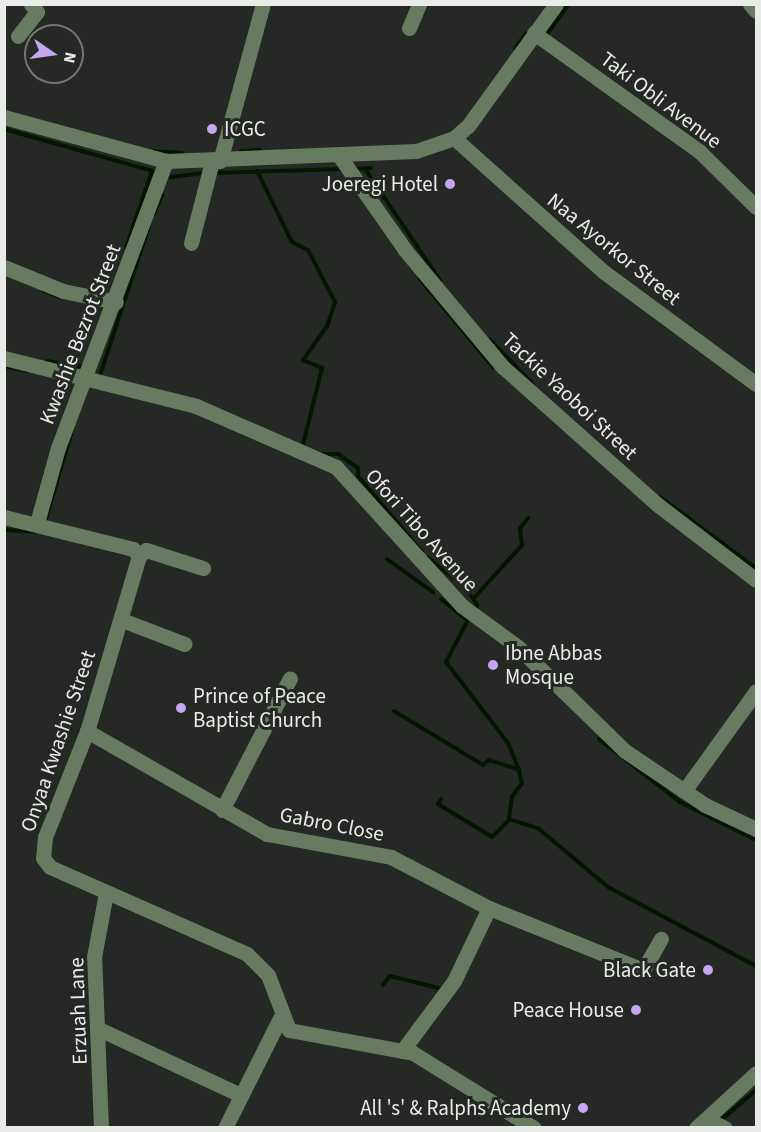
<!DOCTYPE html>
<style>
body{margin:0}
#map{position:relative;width:761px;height:1132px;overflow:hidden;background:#252824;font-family:"Source Sans 3",sans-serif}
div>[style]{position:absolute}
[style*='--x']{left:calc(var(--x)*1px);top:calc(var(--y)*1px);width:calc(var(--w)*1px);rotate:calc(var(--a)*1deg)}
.stream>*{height:4px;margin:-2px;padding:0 2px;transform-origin:2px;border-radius:2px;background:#021600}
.minor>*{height:15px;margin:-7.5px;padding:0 7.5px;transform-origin:7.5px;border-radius:7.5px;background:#677b60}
.dots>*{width:16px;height:16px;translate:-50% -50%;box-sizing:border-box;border:3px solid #252824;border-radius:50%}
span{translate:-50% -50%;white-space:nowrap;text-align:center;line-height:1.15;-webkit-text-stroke:6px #252824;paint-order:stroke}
.street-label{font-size:21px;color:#e9ebe8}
.poi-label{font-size:21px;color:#e9ebe8}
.left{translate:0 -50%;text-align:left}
.right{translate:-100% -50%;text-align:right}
.frame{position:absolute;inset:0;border:6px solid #e9ebe8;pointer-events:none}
.north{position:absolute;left:24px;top:24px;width:60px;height:60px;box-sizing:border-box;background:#252824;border:2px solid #737672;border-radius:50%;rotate:103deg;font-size:16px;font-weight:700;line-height:24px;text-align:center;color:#e9ebe8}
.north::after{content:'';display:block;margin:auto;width:21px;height:27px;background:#c5a6f0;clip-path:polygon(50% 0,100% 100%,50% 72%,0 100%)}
</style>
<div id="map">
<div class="stream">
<i style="--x:547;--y:34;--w:37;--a:-54"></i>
<i style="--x:515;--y:49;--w:19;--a:-55"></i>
<i style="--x:4;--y:129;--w:154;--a:15.8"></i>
<i style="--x:152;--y:171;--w:81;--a:108.7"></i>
<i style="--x:154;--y:151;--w:28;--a:4"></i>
<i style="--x:241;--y:151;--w:19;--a:-3"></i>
<i style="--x:354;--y:169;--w:17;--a:-3"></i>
<i style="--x:365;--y:169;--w:134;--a:56"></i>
<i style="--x:257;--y:171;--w:79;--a:63.8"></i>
<i style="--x:292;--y:242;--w:18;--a:27"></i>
<i style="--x:308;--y:250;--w:59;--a:62.6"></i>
<i style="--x:335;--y:302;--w:25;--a:108"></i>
<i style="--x:327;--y:326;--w:42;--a:125.2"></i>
<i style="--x:303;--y:360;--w:21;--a:23"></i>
<i style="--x:322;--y:368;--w:83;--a:103.9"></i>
<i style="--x:212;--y:173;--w:131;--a:-1.7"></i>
<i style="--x:171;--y:177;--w:33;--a:-7"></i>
<i style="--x:154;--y:214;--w:21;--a:-67"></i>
<i style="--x:419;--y:278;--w:116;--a:50.3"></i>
<i style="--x:44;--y:291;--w:19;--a:21"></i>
<i style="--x:489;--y:339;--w:62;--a:45.7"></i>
<i style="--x:47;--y:361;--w:37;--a:9"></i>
<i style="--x:4;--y:366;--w:24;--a:12"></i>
<i style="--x:99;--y:378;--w:160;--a:-71.8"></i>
<i style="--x:319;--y:454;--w:19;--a:0"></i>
<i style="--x:338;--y:454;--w:24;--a:35"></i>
<i style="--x:358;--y:468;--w:8;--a:90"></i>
<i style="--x:358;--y:476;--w:99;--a:49.9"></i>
<i style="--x:660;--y:497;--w:119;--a:36.5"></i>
<i style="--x:45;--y:522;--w:95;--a:-73.5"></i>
<i style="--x:4;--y:530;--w:33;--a:3"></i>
<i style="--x:427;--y:557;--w:48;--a:38.3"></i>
<i style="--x:465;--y:587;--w:22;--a:56"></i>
<i style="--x:477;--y:605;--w:6;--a:121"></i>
<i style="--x:387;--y:559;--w:57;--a:35.7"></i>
<i style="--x:474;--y:598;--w:72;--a:-47.8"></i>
<i style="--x:522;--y:545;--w:17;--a:-97"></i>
<i style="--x:520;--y:528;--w:13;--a:-51"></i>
<i style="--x:441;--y:599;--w:33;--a:39"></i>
<i style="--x:470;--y:616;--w:52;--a:117.6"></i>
<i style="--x:446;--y:662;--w:102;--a:52.6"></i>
<i style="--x:508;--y:743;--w:27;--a:68"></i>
<i style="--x:518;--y:768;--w:16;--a:75"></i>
<i style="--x:522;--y:783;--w:17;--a:126"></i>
<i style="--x:512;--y:797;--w:22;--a:98"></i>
<i style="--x:509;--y:819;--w:32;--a:18"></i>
<i style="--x:539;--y:829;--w:90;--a:40"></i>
<i style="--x:608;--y:887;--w:168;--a:28.1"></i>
<i style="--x:394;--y:711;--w:104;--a:31.2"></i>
<i style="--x:483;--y:765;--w:8;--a:-40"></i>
<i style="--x:489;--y:760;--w:32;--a:18"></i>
<i style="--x:599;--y:739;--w:103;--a:37.9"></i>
<i style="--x:680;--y:802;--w:85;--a:26.6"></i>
<i style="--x:441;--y:799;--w:6;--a:121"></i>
<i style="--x:438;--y:804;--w:63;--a:31.4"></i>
<i style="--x:492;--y:837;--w:25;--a:-45"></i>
<i style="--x:383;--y:985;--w:11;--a:-52"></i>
<i style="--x:390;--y:976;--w:54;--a:14"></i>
<i style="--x:720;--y:1121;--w:48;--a:-40.7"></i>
</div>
<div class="minor">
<i style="--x:750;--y:4;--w:9;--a:49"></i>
<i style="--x:409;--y:28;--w:26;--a:-67"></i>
<i style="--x:534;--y:33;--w:203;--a:35.6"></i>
<i style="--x:699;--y:151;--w:80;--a:44.5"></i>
<i style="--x:18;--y:36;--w:31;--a:-52"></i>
<i style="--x:37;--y:12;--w:10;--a:-127"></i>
<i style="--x:4;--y:117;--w:168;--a:15.2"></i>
<i style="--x:166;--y:161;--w:250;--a:-2.3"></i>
<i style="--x:416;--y:151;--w:40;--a:-18.9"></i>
<i style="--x:454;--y:138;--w:18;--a:-41"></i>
<i style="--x:468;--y:126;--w:150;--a:-54.2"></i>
<i style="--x:454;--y:138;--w:201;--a:41.8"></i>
<i style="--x:604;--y:272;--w:189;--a:36.4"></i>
<i style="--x:340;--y:157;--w:113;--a:55"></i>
<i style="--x:405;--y:250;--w:153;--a:50.1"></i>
<i style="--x:503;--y:367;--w:208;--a:41.7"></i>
<i style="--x:658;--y:505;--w:123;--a:37.4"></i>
<i style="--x:220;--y:161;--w:163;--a:-74.7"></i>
<i style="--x:191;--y:243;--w:85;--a:-75.6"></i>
<i style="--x:4;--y:267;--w:64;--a:22.1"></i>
<i style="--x:63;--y:291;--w:54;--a:11.7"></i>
<i style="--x:4;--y:358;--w:198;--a:14"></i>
<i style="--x:196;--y:406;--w:153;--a:23.5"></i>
<i style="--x:336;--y:467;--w:188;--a:47.8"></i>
<i style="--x:462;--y:606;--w:69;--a:36.2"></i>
<i style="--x:518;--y:647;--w:149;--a:44.2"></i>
<i style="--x:625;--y:751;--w:97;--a:34"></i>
<i style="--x:705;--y:805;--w:56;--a:25.2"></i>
<i style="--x:4;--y:517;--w:133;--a:13.9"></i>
<i style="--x:133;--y:549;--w:9;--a:49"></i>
<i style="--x:139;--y:556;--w:183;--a:106.5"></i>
<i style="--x:87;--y:731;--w:114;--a:111.6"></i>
<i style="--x:45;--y:837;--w:21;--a:95"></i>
<i style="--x:43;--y:858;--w:11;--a:52"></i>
<i style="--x:50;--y:867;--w:215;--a:23.8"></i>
<i style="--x:247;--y:954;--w:30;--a:45"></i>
<i style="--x:268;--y:975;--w:59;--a:69.1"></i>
<i style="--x:289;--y:1030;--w:126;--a:10.5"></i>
<i style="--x:413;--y:1053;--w:142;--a:31.8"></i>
<i style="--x:37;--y:523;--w:78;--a:-74.4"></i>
<i style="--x:58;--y:448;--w:307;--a:-69.4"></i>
<i style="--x:139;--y:556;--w:9;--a:-41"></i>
<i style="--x:146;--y:550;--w:60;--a:17.5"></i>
<i style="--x:122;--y:620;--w:67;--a:20.9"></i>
<i style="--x:87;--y:731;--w:207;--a:29.8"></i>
<i style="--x:267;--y:834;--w:126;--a:10.5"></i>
<i style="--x:391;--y:857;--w:110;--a:27.5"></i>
<i style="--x:489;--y:908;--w:166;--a:21.9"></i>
<i style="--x:643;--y:970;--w:36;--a:-60"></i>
<i style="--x:684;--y:791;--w:123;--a:-54.2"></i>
<i style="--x:222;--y:810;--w:148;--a:-62.7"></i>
<i style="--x:101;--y:1030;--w:151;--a:25"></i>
<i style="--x:402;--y:1051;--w:87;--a:-53.4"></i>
<i style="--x:454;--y:981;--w:81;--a:-64.4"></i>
<i style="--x:709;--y:1120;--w:18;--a:27"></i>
<i style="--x:101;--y:1128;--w:171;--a:-92.3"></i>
<i style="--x:94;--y:957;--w:65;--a:-79.4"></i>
<i style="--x:225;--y:1128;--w:123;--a:-63.4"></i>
<i style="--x:696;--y:1128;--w:81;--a:-42.5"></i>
</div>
<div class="dots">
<i style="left:212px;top:129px;background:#c5a6f0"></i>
<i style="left:450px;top:184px;background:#c5a6f0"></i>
<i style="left:493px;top:665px;background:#c5a6f0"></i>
<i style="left:181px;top:708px;background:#c5a6f0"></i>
<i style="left:708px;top:970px;background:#c5a6f0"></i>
<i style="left:636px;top:1010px;background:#c5a6f0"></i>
<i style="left:583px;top:1108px;background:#c5a6f0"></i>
</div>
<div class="street-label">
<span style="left:661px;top:100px;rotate:37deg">Taki Obli Avenue</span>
<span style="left:614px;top:249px;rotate:39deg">Naa Ayorkor Street</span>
<span style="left:80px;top:334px;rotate:-69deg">Kwashie Bezrot Street</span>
<span style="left:570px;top:396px;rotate:43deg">Tackie Yaoboi Street</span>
<span style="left:422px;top:530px;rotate:48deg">Ofori Tibo Avenue</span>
<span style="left:58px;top:741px;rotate:-71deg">Onyaa Kwashie Street</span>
<span style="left:332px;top:824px;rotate:11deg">Gabro Close</span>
<span style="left:78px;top:1011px;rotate:-92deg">Erzuah Lane</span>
</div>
<div class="poi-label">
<span class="left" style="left:224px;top:129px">ICGC</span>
<span class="right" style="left:438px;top:184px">Joeregi Hotel</span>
<span class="left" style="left:505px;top:665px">Ibne Abbas<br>Mosque</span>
<span class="left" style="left:193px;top:708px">Prince of Peace<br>Baptist Church</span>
<span class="right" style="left:696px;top:970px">Black Gate</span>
<span class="right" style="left:624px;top:1010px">Peace House</span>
<span class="right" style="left:571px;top:1108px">All 's' &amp; Ralphs Academy</span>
</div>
<div class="frame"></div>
<div class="north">N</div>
</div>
